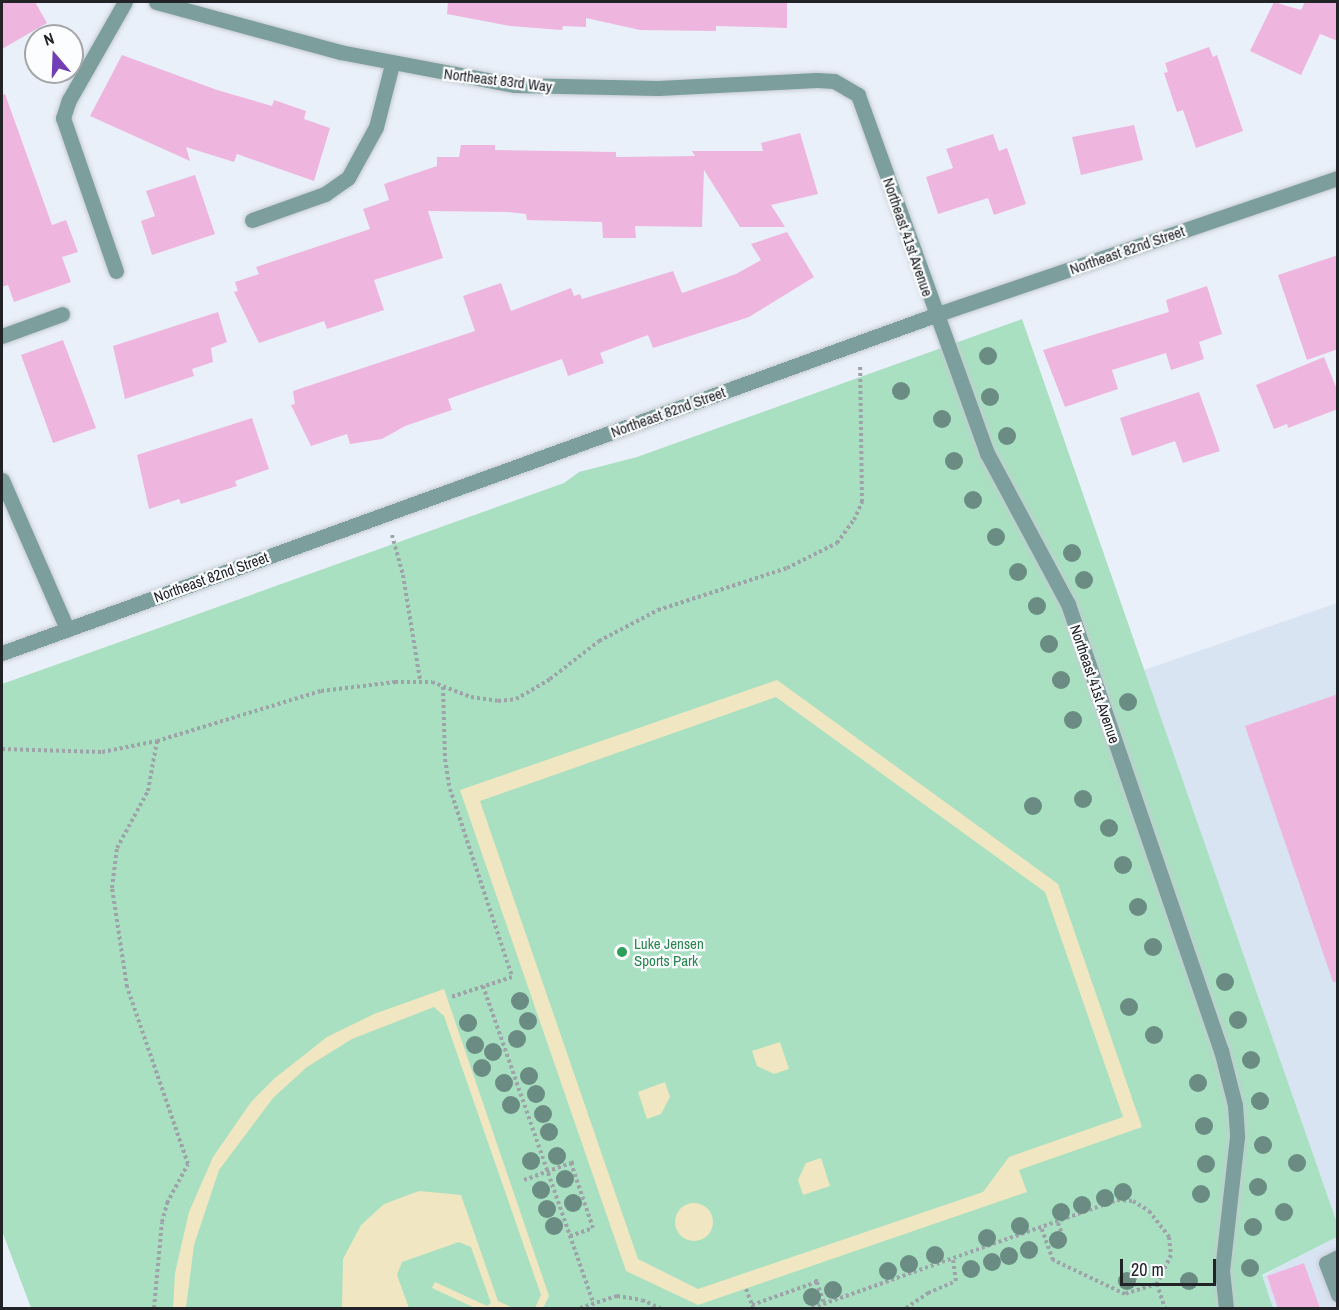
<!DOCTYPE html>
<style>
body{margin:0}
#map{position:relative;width:1339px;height:1310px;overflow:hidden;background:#eaf0f9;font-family:"Archivo Narrow",sans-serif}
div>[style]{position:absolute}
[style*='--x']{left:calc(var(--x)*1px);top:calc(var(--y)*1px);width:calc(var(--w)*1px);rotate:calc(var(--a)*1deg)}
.built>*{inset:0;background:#d9e4f3}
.green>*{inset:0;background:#a9e0c1}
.sand>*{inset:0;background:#f0e6c1}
.round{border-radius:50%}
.building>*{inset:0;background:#eeb6df}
.path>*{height:4px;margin-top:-2px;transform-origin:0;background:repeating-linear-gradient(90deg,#9ea2a9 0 3px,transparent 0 6px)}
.roads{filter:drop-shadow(0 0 2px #c6cbd3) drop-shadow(0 0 2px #c6cbd3)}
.lane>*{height:15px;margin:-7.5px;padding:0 7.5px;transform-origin:7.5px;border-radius:7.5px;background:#7c9e9d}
.street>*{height:15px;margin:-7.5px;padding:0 7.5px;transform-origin:7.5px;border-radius:7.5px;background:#7c9e9d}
.trees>*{width:18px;height:18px;margin:-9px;border-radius:50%;background:#6b8c83}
.dots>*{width:16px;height:16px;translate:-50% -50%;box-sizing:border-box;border:3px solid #fcfdff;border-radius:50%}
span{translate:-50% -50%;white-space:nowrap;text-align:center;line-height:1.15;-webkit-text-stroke:4.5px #fcfdff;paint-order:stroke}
.street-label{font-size:15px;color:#212326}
.leisure-label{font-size:15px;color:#27864d}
.left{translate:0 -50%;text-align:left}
.frame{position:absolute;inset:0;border:3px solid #212326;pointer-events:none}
.north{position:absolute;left:24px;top:24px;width:60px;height:60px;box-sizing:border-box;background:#fcfdff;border:2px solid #a4a6a8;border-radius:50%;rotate:341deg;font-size:16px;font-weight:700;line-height:24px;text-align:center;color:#212326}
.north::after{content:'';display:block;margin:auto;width:21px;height:27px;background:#713eb5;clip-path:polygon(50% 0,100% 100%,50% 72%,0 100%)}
.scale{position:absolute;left:1120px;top:1259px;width:96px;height:27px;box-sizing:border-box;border:3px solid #212326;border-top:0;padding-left:8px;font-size:18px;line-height:21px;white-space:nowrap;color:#212326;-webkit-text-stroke:4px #fcfdff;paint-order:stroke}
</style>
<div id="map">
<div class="built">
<i style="clip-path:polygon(1337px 603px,1337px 1223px,1144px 670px)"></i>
<i style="clip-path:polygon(1337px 1237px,1337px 1308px,1273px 1308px,1262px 1276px)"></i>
</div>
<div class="green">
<i style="clip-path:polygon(1022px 319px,1337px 1223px,1337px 1237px,1262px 1275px,1273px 1308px,31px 1308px,2px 1231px,2px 684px,564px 483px,579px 472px,637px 457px)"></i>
</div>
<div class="sand">
<i style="clip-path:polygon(evenodd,777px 680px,1058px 884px,1142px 1127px,1019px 1170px,1027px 1192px,698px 1305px,626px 1271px,460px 790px,777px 680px,776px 697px,1045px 892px,1123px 1117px,1009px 1157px,983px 1192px,698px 1289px,638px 1259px,480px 801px,776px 697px)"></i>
<i style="clip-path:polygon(444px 989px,549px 1296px,543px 1308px,535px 1308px,541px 1295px,444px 1016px,434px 1007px,352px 1039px,307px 1067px,273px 1098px,219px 1170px,194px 1245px,186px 1308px,173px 1308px,175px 1273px,189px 1212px,213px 1157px,251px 1102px,275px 1078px,327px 1037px,374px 1014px)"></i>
<i style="clip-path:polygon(780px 1042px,789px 1069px,774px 1074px,757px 1066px,752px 1051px)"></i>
<i style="clip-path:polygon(665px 1082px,670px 1097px,661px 1114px,647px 1119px,638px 1092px)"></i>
<i style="clip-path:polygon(821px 1158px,830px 1186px,803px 1195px,798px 1180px,806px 1163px)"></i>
<i style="clip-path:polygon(419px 1191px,461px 1195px,498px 1301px,513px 1308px,475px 1308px,432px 1288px,435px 1282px,487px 1306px,491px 1303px,471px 1247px,459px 1242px,402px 1262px,397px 1275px,409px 1308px,342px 1308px,343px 1259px,361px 1225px,384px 1204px)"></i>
<i class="round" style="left:675px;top:1203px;width:38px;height:38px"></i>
</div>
<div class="building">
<i style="clip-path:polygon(2px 2px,35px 2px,47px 23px,2px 49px)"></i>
<i style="clip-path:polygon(448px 2px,787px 2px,787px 28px,716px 26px,716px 31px,640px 30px,586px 18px,586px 27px,563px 26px,562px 30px,510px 26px,447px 14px)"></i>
<i style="clip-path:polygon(1274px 2px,1301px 10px,1305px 2px,1338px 2px,1338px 41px,1320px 34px,1301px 75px,1250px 51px)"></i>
<i style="clip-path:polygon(1209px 47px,1213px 57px,1217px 55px,1243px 131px,1196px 148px,1183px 110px,1177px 112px,1164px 73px,1168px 72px,1165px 63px)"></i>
<i style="clip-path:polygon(122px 55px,217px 90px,272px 106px,274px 100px,306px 111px,304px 119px,330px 128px,314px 181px,237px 154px,234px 162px,186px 147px,190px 161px,90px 116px)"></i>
<i style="clip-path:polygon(5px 94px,52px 225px,66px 220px,78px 252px,62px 257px,71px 282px,14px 302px,8px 285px,2px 287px,2px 95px)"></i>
<i style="clip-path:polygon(1134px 125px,1143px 160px,1081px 175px,1072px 137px)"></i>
<i style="clip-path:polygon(800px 133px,818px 194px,771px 205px,785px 227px,740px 227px,704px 170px,702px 227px,635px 226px,636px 238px,603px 238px,602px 222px,527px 220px,526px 214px,507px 212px,428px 211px,443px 258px,374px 280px,384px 310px,327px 329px,324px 321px,259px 343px,234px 292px,238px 291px,235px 282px,259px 274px,256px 267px,370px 229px,363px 209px,389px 200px,384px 184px,437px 166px,437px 157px,459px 157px,461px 145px,495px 145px,495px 150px,616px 152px,616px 157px,695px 156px,692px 151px,763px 151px,761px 143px)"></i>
<i style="clip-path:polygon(993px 134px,999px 151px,1007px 148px,1026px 204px,994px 215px,988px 198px,938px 214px,926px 177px,953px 168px,946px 149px)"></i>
<i style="clip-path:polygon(195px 175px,215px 234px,152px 255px,141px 221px,155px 216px,146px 191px)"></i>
<i style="clip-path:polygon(787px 232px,814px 277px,749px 317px,653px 348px,648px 335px,600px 353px,604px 363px,568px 376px,562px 359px,448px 399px,452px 410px,405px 426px,382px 439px,350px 444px,347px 434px,311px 446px,291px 405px,295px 404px,293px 391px,475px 331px,463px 296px,501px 283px,511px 311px,571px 288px,574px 296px,580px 294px,582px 299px,673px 271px,682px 293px,736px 274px,761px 260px,751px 244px)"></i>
<i style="clip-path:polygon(1338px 255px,1338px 349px,1307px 360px,1278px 275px)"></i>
<i style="clip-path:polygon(1207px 286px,1222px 334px,1199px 342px,1204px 359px,1171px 370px,1166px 353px,1112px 370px,1118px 389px,1065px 407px,1043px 350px,1169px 312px,1166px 300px)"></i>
<i style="clip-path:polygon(218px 312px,227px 342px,211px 348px,213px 362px,192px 369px,194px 376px,125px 399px,113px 346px)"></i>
<i style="clip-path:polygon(63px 340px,96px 428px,53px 443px,21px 355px)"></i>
<i style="clip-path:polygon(1324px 357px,1338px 392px,1338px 409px,1288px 428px,1287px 424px,1274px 429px,1256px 385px)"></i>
<i style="clip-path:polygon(1199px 392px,1220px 451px,1183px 463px,1175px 441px,1132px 456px,1120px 418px)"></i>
<i style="clip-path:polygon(252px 418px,269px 469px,235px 481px,237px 486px,181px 504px,179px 499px,149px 509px,137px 455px)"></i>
<i style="clip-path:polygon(1338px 694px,1338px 982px,1333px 982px,1245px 726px)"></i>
<i style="clip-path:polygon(1304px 1263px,1320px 1308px,1278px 1308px,1267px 1276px)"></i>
</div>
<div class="path">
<i style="--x:392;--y:535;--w:41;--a:74.6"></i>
<i style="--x:403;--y:575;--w:106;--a:80.8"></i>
<i style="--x:443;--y:687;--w:72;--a:88.4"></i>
<i style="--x:445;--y:759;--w:30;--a:81"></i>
<i style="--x:450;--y:789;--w:198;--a:71.7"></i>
<i style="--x:512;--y:977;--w:64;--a:161.8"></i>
<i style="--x:2;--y:749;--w:100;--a:1.7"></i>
<i style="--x:102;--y:752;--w:56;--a:-11.3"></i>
<i style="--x:157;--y:741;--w:171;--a:-17"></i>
<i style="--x:321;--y:691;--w:75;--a:-6.9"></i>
<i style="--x:395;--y:682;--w:37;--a:0"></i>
<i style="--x:432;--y:682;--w:42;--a:21"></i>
<i style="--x:471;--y:697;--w:27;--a:8"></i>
<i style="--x:498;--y:701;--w:18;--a:-6"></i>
<i style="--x:516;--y:699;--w:39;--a:-30"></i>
<i style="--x:550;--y:679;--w:62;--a:-37.8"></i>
<i style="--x:599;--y:641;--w:67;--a:-27.7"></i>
<i style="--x:658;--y:610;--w:136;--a:-18"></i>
<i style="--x:787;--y:568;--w:56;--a:-26.6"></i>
<i style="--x:837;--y:543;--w:29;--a:-54"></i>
<i style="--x:854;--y:520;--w:20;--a:-66"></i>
<i style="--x:862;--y:502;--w:136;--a:-90.8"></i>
<i style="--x:483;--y:986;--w:334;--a:70.8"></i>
<i style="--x:524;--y:1180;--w:50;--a:-19.9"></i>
<i style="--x:1058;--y:1223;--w:20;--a:70"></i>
<i style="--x:570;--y:1236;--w:24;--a:-19"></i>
<i style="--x:593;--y:1228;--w:69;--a:-108.7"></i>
<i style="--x:571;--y:1163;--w:3;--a:-18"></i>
<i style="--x:1132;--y:1272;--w:18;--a:68"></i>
<i style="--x:817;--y:1282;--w:23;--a:72"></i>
<i style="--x:1157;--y:1284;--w:25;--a:72"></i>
<i style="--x:746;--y:1289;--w:17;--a:69"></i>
<i style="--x:154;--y:1308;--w:86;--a:-84.7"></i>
<i style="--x:162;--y:1222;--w:20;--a:-75"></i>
<i style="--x:167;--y:1203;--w:44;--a:-61.7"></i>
<i style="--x:188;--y:1164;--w:187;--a:-109"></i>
<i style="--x:127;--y:987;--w:100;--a:-98.6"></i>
<i style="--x:112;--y:888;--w:40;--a:-82.9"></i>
<i style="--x:117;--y:848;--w:65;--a:-61.5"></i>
<i style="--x:148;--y:791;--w:51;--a:-79.8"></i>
<i style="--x:580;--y:1308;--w:39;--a:-18"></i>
<i style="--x:617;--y:1296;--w:25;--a:9"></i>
<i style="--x:642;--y:1300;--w:20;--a:24"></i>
<i style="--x:753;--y:1308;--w:3;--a:-108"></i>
<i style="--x:752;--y:1305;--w:69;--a:-19.5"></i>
<i style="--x:817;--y:1282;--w:4;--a:-124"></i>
<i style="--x:812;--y:1308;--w:324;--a:-19.5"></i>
<i style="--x:1117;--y:1200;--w:16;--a:4"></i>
<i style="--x:1133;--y:1201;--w:19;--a:32"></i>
<i style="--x:1149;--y:1211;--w:33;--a:52"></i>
<i style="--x:1169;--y:1237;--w:18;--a:84"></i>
<i style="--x:1171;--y:1255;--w:32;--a:116"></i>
<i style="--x:1157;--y:1284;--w:34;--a:163"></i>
<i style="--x:1125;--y:1294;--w:80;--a:-154.7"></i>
<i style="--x:1053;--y:1260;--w:33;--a:-110"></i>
<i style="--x:906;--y:1308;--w:27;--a:-34"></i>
<i style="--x:928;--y:1293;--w:30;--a:-23"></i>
<i style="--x:956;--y:1281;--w:21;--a:-98"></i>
</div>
<div class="roads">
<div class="lane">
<i style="--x:252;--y:220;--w:77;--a:-19.6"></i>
<i style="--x:325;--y:194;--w:28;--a:-35"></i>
<i style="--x:348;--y:178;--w:58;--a:-61.2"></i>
<i style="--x:376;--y:127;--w:65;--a:-75.7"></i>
<i style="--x:2;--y:336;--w:64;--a:-20.1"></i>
<i style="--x:2;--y:480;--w:163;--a:66.4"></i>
<i style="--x:1338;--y:1257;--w:13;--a:153"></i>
<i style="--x:1326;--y:1263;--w:34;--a:69"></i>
</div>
<div class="street">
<i style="--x:156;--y:2;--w:191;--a:15.2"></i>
<i style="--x:340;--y:52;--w:178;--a:10.7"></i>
<i style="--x:515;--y:85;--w:143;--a:1.2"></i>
<i style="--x:658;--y:88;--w:159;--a:-2.9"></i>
<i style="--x:817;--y:80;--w:17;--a:3"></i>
<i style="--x:834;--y:81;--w:28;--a:30"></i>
<i style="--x:858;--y:95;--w:381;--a:70.2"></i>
<i style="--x:987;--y:453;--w:171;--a:61.8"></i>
<i style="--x:1068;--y:604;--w:472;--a:71.1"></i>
<i style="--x:1221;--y:1050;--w:57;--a:75.7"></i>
<i style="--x:1235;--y:1105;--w:32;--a:86"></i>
<i style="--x:1237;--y:1137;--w:134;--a:96.4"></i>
<i style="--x:1222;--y:1270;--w:38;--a:84"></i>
<i style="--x:116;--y:271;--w:162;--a:-109.1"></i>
<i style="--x:63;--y:118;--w:19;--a:-72"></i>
<i style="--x:69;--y:100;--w:113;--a:-60.3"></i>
<i style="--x:2;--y:653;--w:992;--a:-19.91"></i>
<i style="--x:935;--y:315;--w:426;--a:-18.8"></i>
</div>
</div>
<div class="trees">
<i style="left:988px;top:356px"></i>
<i style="left:901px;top:391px"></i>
<i style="left:990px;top:397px"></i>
<i style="left:942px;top:419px"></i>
<i style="left:1007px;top:436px"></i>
<i style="left:954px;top:461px"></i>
<i style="left:973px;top:500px"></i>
<i style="left:996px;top:537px"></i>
<i style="left:1072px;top:553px"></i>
<i style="left:1018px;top:572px"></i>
<i style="left:1084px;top:580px"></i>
<i style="left:1037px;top:606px"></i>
<i style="left:1049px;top:644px"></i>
<i style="left:1061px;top:680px"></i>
<i style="left:1128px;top:702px"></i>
<i style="left:1073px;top:720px"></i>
<i style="left:1083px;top:799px"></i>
<i style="left:1033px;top:806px"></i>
<i style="left:1109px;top:828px"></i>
<i style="left:1123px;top:865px"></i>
<i style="left:1138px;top:907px"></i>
<i style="left:1153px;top:947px"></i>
<i style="left:1225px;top:982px"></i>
<i style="left:520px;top:1001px"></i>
<i style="left:1129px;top:1007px"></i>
<i style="left:1238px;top:1020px"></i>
<i style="left:528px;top:1021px"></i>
<i style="left:468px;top:1023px"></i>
<i style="left:1154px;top:1035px"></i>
<i style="left:517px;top:1039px"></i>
<i style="left:475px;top:1045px"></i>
<i style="left:493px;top:1052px"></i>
<i style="left:1251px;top:1060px"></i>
<i style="left:482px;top:1068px"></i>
<i style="left:529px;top:1076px"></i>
<i style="left:504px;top:1083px"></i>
<i style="left:1198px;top:1083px"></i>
<i style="left:536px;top:1094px"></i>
<i style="left:1260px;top:1101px"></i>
<i style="left:511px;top:1105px"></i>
<i style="left:543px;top:1114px"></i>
<i style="left:1204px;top:1126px"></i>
<i style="left:549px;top:1132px"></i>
<i style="left:1263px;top:1145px"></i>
<i style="left:557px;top:1156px"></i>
<i style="left:531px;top:1161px"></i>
<i style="left:1297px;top:1163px"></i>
<i style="left:1206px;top:1164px"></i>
<i style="left:565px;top:1179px"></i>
<i style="left:1258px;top:1187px"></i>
<i style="left:541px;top:1190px"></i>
<i style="left:1123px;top:1192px"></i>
<i style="left:1201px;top:1194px"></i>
<i style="left:1105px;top:1198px"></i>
<i style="left:573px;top:1203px"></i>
<i style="left:1082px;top:1205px"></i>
<i style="left:547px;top:1209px"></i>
<i style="left:1061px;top:1212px"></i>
<i style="left:1284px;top:1212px"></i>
<i style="left:554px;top:1226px"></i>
<i style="left:1020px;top:1226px"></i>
<i style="left:1253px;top:1227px"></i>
<i style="left:987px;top:1238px"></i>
<i style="left:1058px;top:1240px"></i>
<i style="left:1029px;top:1250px"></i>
<i style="left:935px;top:1255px"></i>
<i style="left:1009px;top:1256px"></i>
<i style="left:992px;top:1262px"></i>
<i style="left:909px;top:1264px"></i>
<i style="left:1250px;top:1268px"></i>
<i style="left:971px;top:1269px"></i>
<i style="left:888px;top:1271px"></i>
<i style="left:1127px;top:1281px"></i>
<i style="left:1189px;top:1281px"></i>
<i style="left:833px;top:1290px"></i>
<i style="left:812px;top:1297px"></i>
</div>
<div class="dots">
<i style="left:622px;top:952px;background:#2e9e5b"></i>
</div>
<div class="street-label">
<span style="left:498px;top:80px;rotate:7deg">Northeast 83rd Way</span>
<span style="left:908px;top:237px;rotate:71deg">Northeast 41st Avenue</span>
<span style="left:1127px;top:250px;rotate:-19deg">Northeast 82nd Street</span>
<span style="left:668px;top:412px;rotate:-20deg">Northeast 82nd Street</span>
<span style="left:211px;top:577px;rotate:-20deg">Northeast 82nd Street</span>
<span style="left:1095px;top:684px;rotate:71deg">Northeast 41st Avenue</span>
</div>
<div class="leisure-label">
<span class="left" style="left:634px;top:952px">Luke Jensen<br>Sports Park</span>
</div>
<div class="frame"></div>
<div class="north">N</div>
<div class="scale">20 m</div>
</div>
